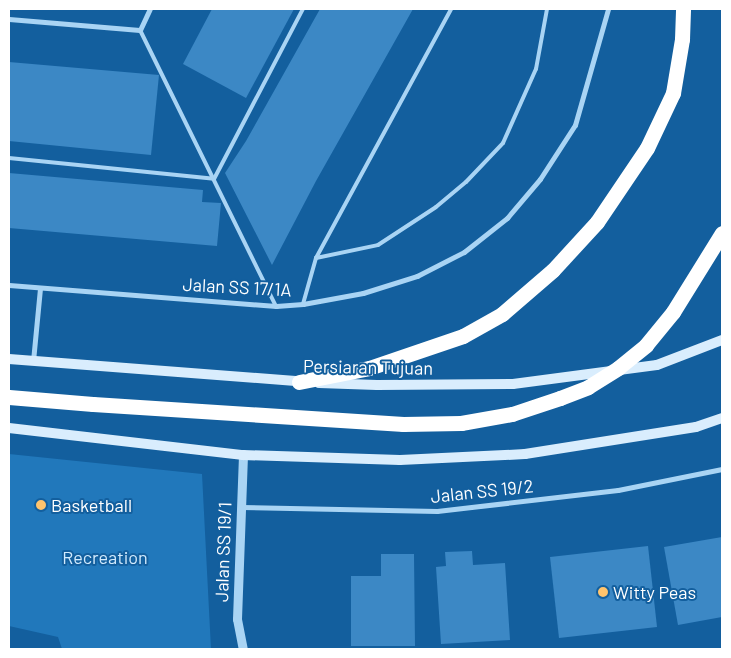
<!DOCTYPE html>
<style>
body{margin:0}
#map{position:relative;width:731px;height:658px;overflow:hidden;background:#135f9e;font-family:Barlow,sans-serif}
div>[style]{position:absolute}
[style*='--x']{left:calc(var(--x)*1px);top:calc(var(--y)*1px);width:calc(var(--w)*1px);rotate:calc(var(--a)*1deg)}
.green>*{inset:0;background:#2178bb}
.building>*{inset:0;background:#3c88c5}
.service>*{height:4px;margin:-2px;padding:0 2px;transform-origin:2px;border-radius:2px;background:#a9d4f4}
.minor>*{height:5px;margin:-2.5px;padding:0 2.5px;transform-origin:2.5px;border-radius:2.5px;background:#a9d4f4}
.tertiary>*{height:9px;margin:-4.5px;padding:0 4.5px;transform-origin:4.5px;border-radius:4.5px;background:#a9d4f4}
.secondary>*{height:10px;margin:-5px;padding:0 5px;transform-origin:5px;border-radius:5px;background:#d9edfd}
.motorway>*{height:15px;margin:-7.5px;padding:0 7.5px;transform-origin:7.5px;border-radius:7.5px;background:#fff}
.motorway-bridge>*{height:15px;margin:-7.5px;padding:0 7.5px;transform-origin:7.5px;border-radius:7.5px;background:#fff}
.dots>*{width:14px;height:14px;translate:-50% -50%;box-sizing:border-box;border:2px solid #135f9e;border-radius:50%}
span{translate:-50% -50%;white-space:nowrap;text-align:center;line-height:1.15;-webkit-text-stroke:4px #135f9e;paint-order:stroke}
.street-label{font-size:18px;color:#fff}
.poi-label{font-size:18px;color:#fff}
.left{translate:0 -50%;text-align:left}
.park-label{font-size:18px;color:#d2ebfe}
.frame{position:absolute;inset:0;border:10px solid #fff;pointer-events:none}
</style>
<div id="map">
<div class="green">
<i style="clip-path:polygon(9px 454px,202px 474px,211px 649px,62px 649px,58px 637px,9px 626px)"></i>
</div>
<div class="building">
<i style="clip-path:polygon(212px 9px,294px 9px,246px 98px,183px 64px)"></i>
<i style="clip-path:polygon(320px 9px,413px 9px,316px 181px,272px 265px,225px 173px,246px 141px)"></i>
<i style="clip-path:polygon(9px 62px,159px 75px,151px 155px,9px 141px)"></i>
<i style="clip-path:polygon(9px 173px,203px 190px,202px 202px,221px 203px,217px 246px,9px 228px)"></i>
<i style="clip-path:polygon(722px 537px,722px 617px,678px 625px,664px 547px)"></i>
<i style="clip-path:polygon(648px 546px,657px 627px,559px 638px,550px 557px)"></i>
<i style="clip-path:polygon(472px 551px,473px 565px,505px 563px,510px 640px,441px 644px,436px 567px,446px 566px,445px 552px)"></i>
<i style="clip-path:polygon(381px 554px,414px 554px,415px 646px,351px 646px,351px 576px,381px 576px)"></i>
</div>
<div class="service">
<i style="--x:140;--y:30;--w:308;--a:63.8"></i>
<i style="--x:9;--y:158;--w:206;--a:5.8"></i>
<i style="--x:214;--y:179;--w:192;--a:-62.4"></i>
<i style="--x:316;--y:258;--w:63;--a:-11.8"></i>
<i style="--x:378;--y:245;--w:69;--a:-33.2"></i>
<i style="--x:436;--y:207;--w:39;--a:-40"></i>
<i style="--x:466;--y:182;--w:54;--a:-46.5"></i>
<i style="--x:503;--y:143;--w:81;--a:-66"></i>
<i style="--x:536;--y:69;--w:61;--a:-79.6"></i>
<i style="--x:303;--y:304;--w:48;--a:-74.2"></i>
<i style="--x:316;--y:258;--w:283;--a:-61.5"></i>
</div>
<div class="minor">
<i style="--x:9;--y:19;--w:131;--a:4.8"></i>
<i style="--x:140;--y:30;--w:23;--a:-65"></i>
<i style="--x:9;--y:285;--w:268;--a:4.5"></i>
<i style="--x:276;--y:306;--w:27;--a:-4"></i>
<i style="--x:303;--y:304;--w:61;--a:-10.4"></i>
<i style="--x:363;--y:293;--w:57;--a:-17.5"></i>
<i style="--x:417;--y:276;--w:53;--a:-27.1"></i>
<i style="--x:464;--y:252;--w:55;--a:-38.3"></i>
<i style="--x:507;--y:218;--w:51;--a:-49.8"></i>
<i style="--x:540;--y:179;--w:64;--a:-57.1"></i>
<i style="--x:575;--y:125;--w:121;--a:-74.1"></i>
<i style="--x:33;--y:361;--w:73;--a:-84.5"></i>
<i style="--x:241;--y:507;--w:196;--a:1.2"></i>
<i style="--x:437;--y:511;--w:182;--a:-6.6"></i>
<i style="--x:618;--y:490;--w:106;--a:-11.4"></i>
</div>
<div class="tertiary">
<i style="--x:243;--y:455;--w:164;--a:92.1"></i>
<i style="--x:237;--y:619;--w:31;--a:79"></i>
</div>
<div class="secondary">
<i style="--x:9;--y:359;--w:297;--a:4.4"></i>
<i style="--x:319;--y:383;--w:58;--a:2"></i>
<i style="--x:377;--y:385;--w:136;--a:-0.4"></i>
<i style="--x:513;--y:384;--w:145;--a:-7.5"></i>
<i style="--x:657;--y:365;--w:70;--a:-21"></i>
<i style="--x:9;--y:428;--w:236;--a:6.6"></i>
<i style="--x:243;--y:455;--w:157;--a:1.8"></i>
<i style="--x:400;--y:460;--w:125;--a:-2.7"></i>
<i style="--x:525;--y:454;--w:173;--a:-9"></i>
<i style="--x:696;--y:427;--w:28;--a:-19"></i>
</div>
<div class="motorway">
<i style="--x:673;--y:312;--w:93;--a:-58.2"></i>
<i style="--x:299;--y:382;--w:71;--a:-11.3"></i>
<i style="--x:369;--y:368;--w:99;--a:-18.8"></i>
<i style="--x:463;--y:336;--w:45;--a:-29.4"></i>
<i style="--x:502;--y:314;--w:67;--a:-40.8"></i>
<i style="--x:553;--y:270;--w:65;--a:-47.5"></i>
<i style="--x:597;--y:222;--w:89;--a:-56"></i>
<i style="--x:647;--y:148;--w:61;--a:-64.7"></i>
<i style="--x:673;--y:93;--w:55;--a:-80.5"></i>
<i style="--x:682;--y:39;--w:30;--a:-88"></i>
<i style="--x:9;--y:397;--w:84;--a:4.8"></i>
<i style="--x:93;--y:404;--w:311;--a:3.7"></i>
<i style="--x:403;--y:424;--w:58;--a:-1"></i>
<i style="--x:461;--y:423;--w:52;--a:-10"></i>
<i style="--x:512;--y:414;--w:51;--a:-18.4"></i>
</div>
<div class="motorway-bridge">
<i style="--x:560;--y:398;--w:30;--a:-21"></i>
<i style="--x:588;--y:387;--w:36;--a:-32"></i>
<i style="--x:618;--y:368;--w:36;--a:-39"></i>
<i style="--x:646;--y:345;--w:43;--a:-50.7"></i>
</div>
<div class="dots">
<i style="left:41px;top:505px;background:#ffc46d"></i>
<i style="left:603px;top:592px;background:#ffc46d"></i>
</div>
<div class="street-label">
<span style="left:237px;top:287px;rotate:3deg">Jalan SS 17/1A</span>
<span style="left:368px;top:367px;rotate:1deg">Persiaran Tujuan</span>
<span style="left:482px;top:491px;rotate:-6deg">Jalan SS 19/2</span>
<span style="left:223px;top:552px;rotate:-88deg">Jalan SS 19/1</span>
</div>
<div class="poi-label">
<span class="left" style="left:51px;top:505px">Basketball</span>
<span class="left" style="left:613px;top:592px">Witty Peas</span>
</div>
<div class="park-label">
<span style="left:105px;top:557px">Recreation</span>
</div>
<div class="frame"></div>
</div>
